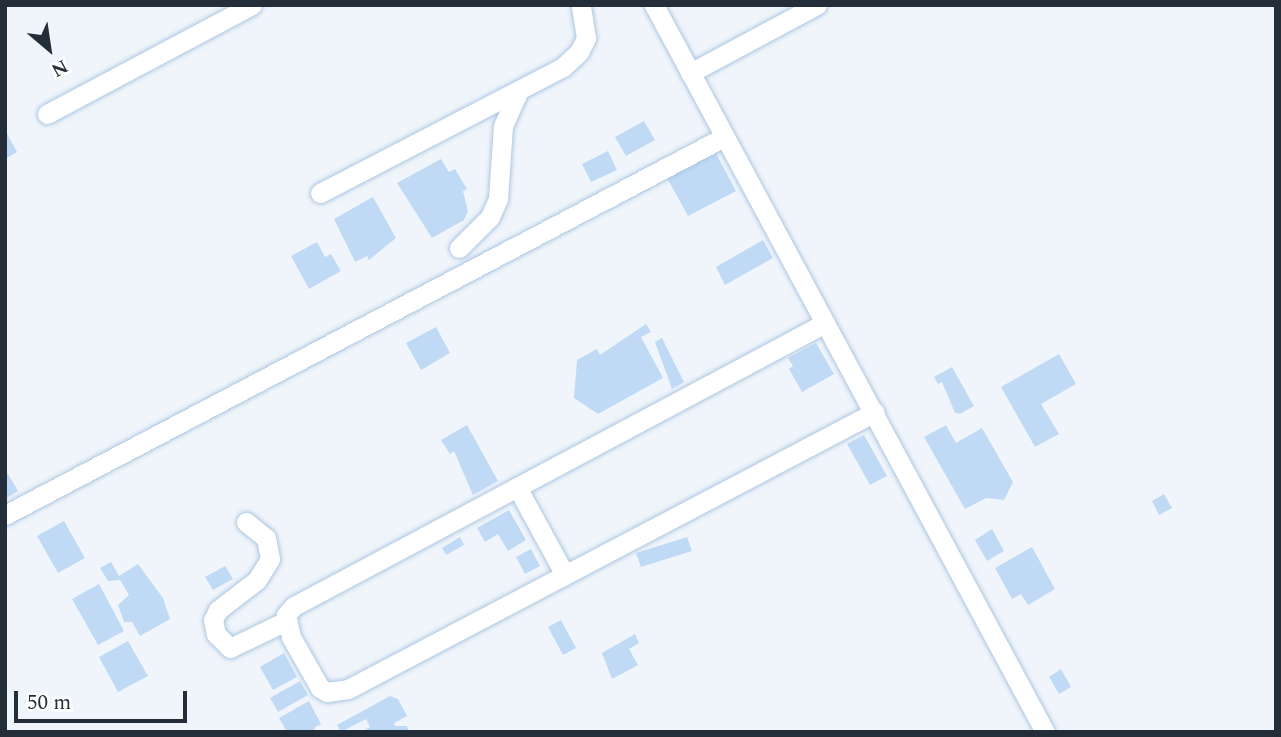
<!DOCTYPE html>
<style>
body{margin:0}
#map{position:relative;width:1281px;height:737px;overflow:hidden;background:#f0f5fb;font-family:Spectral,serif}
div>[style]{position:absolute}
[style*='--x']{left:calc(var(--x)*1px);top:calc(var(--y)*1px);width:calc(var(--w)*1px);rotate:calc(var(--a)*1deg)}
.building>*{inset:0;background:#c0daf6}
.roads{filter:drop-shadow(0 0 2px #adc6e1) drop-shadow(0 0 2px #adc6e1)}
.minor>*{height:19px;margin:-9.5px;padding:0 9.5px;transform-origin:9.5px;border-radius:9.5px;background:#fff}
span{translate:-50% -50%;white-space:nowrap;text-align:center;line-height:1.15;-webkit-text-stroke:5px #fff;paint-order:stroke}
.frame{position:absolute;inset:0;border:7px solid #242e38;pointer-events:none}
.north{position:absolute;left:14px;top:14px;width:70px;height:70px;-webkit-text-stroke:5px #fff;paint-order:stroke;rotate:151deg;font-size:19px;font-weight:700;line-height:28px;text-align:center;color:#242e38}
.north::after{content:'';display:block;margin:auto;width:24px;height:32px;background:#242e38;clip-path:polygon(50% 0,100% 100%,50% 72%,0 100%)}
.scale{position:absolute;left:14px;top:691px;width:173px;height:32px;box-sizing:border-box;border:4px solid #242e38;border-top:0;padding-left:9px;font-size:21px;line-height:24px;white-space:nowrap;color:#242e38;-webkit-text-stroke:5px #fff;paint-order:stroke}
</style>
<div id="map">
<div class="building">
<i style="clip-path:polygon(644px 121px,655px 140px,626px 156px,615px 137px)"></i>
<i style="clip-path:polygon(5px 130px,17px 152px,5px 159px)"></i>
<i style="clip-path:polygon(714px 150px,736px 191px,688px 216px,666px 176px)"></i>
<i style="clip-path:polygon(608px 151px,617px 170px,591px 182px,582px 164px)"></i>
<i style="clip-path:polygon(441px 159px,449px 172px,455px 169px,467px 189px,463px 191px,468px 212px,464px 220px,432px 238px,397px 183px)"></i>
<i style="clip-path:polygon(373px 197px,396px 238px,369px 260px,367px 256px,355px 262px,334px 219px)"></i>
<i style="clip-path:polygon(763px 240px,773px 258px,725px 285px,716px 267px)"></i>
<i style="clip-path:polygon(317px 242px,325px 257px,331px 254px,341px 271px,309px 289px,291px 256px)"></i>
<i style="clip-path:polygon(646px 324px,651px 332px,641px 337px,663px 378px,598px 414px,574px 398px,577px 360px,597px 349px,600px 355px)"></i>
<i style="clip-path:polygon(436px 327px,450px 353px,421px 370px,406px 343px)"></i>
<i style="clip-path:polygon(662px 338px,684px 382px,672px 389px,655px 342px)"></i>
<i style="clip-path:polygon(816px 343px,834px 374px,802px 392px,789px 369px,793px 366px,788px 358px)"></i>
<i style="clip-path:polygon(1059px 354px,1076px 384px,1041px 404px,1059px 434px,1035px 447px,1001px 387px)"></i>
<i style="clip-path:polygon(952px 367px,974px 406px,960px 414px,955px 413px,942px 382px,938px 384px,934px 377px)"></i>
<i style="clip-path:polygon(467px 425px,498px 481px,473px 495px,454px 451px,450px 454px,441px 440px)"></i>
<i style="clip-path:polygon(946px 425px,956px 443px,982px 428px,1013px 482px,1004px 500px,986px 498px,965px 509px,924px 437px)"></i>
<i style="clip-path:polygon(864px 435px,887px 476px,870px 485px,847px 444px)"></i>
<i style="clip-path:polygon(5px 469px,18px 491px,5px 499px)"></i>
<i style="clip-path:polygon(1164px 494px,1172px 508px,1159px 515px,1152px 501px)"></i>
<i style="clip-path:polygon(509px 510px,526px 540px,508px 551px,498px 534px,485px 542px,477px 528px)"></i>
<i style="clip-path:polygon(64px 521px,85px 558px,58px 573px,37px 536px)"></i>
<i style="clip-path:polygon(992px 529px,1004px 551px,987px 561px,975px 540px)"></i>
<i style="clip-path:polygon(460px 537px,464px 545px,446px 555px,442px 548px)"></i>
<i style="clip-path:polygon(687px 537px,692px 551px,641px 567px,636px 553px)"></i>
<i style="clip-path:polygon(1032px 547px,1055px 589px,1028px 605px,1021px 594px,1012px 599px,995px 568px)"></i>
<i style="clip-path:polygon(531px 549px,540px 566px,525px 574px,516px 557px)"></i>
<i style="clip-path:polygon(111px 562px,119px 576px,138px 564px,163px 598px,170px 619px,140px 636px,132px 622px,124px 622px,118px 605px,129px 595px,120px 580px,108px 581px,100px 568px)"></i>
<i style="clip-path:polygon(225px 566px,233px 579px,213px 590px,205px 577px)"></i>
<i style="clip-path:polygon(99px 584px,124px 631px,98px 645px,72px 599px)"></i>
<i style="clip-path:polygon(561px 620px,576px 648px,563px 655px,548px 627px)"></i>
<i style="clip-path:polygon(635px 634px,639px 643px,629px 649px,638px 665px,612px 679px,602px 653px)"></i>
<i style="clip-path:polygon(128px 641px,148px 676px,118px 692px,99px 657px)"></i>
<i style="clip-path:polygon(284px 653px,297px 677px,273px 690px,260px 667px)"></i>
<i style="clip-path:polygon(1061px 669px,1071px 687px,1059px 694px,1049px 677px)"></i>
<i style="clip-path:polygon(300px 681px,308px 695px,278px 712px,270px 698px)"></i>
<i style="clip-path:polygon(390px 696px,398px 699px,407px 716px,394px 723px,395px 726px,407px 726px,409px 732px,361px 732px,370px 727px,366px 719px,341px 732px,337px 725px)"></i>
<i style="clip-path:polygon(309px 701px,321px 724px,314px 728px,316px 732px,287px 732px,279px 718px)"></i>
</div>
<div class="roads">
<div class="minor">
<i style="--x:654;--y:5;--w:825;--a:61.73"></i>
<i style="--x:690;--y:73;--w:144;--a:-28.2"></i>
<i style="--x:47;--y:114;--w:232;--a:-28"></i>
<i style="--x:320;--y:193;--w:274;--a:-27.4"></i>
<i style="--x:563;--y:67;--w:22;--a:-43"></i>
<i style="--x:579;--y:52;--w:16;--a:-63"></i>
<i style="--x:586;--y:38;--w:33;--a:-99"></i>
<i style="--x:459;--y:248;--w:44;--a:-45"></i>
<i style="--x:490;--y:217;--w:20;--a:-66"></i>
<i style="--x:498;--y:199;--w:73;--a:-86.1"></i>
<i style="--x:503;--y:126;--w:39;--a:-66"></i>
<i style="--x:825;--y:323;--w:602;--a:151.94"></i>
<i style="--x:294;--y:606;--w:12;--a:132"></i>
<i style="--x:286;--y:615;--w:23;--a:77"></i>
<i style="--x:291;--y:637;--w:59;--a:60.4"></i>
<i style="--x:320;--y:688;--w:8;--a:30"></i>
<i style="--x:327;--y:692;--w:21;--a:-8"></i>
<i style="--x:348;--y:689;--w:595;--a:-27.73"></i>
<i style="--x:517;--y:487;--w:100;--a:61.4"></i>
<i style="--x:5;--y:515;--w:812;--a:-27.73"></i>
<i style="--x:246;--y:522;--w:26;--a:39"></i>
<i style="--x:266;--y:538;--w:21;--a:79"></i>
<i style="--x:270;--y:559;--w:25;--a:122"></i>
<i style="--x:257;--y:580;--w:49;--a:142.4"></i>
<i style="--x:218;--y:610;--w:11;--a:117"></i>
<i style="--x:213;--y:620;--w:14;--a:78"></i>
<i style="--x:216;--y:634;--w:20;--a:45"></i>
<i style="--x:230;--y:648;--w:62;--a:-25.7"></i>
</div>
</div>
<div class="frame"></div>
<div class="north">N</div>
<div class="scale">50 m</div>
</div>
